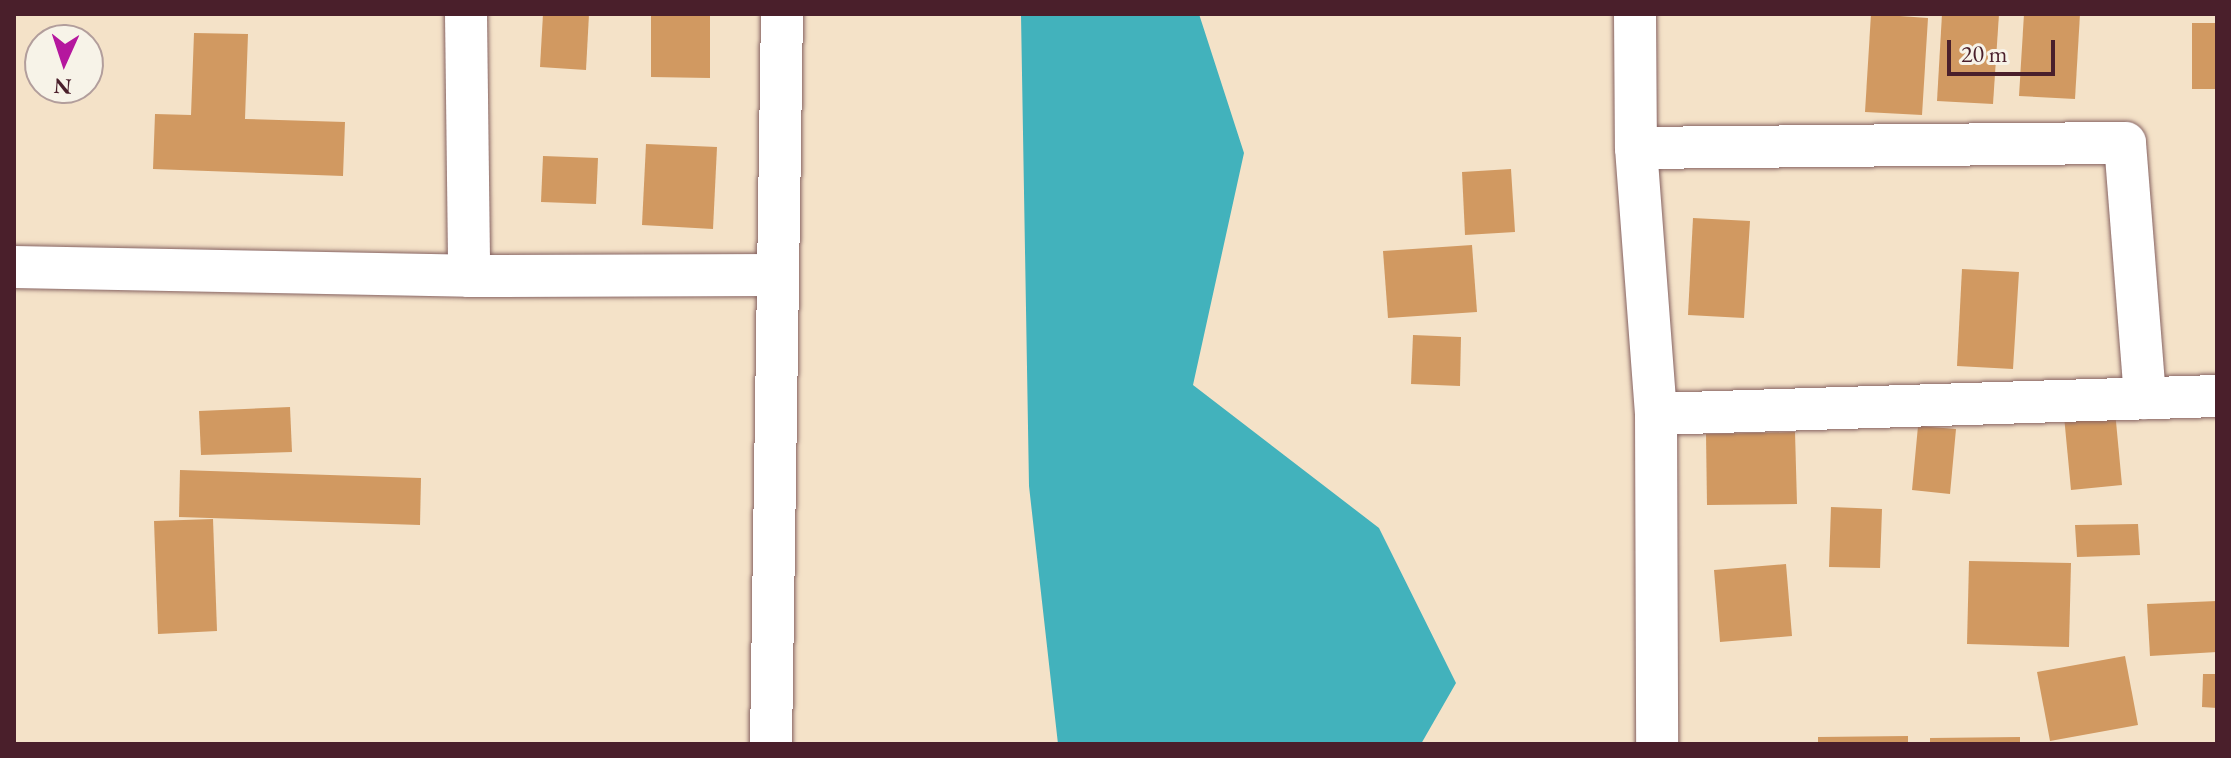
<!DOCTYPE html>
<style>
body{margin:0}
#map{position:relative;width:2231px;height:758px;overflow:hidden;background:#f4e2c8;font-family:"EB Garamond",serif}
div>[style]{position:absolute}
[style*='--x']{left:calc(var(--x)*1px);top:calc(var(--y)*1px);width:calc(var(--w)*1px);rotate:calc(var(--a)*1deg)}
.water>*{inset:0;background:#42b2bc}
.building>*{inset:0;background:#d19961}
.roads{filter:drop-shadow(0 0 2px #866362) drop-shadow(0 0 2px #866362)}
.minor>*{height:42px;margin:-21px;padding:0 21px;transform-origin:21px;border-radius:21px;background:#fff}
span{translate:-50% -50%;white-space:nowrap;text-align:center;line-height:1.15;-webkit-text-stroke:7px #f7f3e8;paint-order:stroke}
.frame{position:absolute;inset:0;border:16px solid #4a1f2b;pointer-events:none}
.north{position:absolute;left:24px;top:24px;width:80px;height:80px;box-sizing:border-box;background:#f7f3e8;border:2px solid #b29e9c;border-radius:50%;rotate:183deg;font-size:22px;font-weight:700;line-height:32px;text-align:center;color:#4a1f2b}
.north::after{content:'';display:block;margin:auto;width:28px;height:36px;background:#b5179e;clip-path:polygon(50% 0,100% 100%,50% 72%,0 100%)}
.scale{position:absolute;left:1947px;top:40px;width:108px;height:36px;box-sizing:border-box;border:4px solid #4a1f2b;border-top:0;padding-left:10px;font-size:24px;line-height:28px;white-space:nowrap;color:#4a1f2b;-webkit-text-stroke:6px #f7f3e8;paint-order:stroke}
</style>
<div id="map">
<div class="water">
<i style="clip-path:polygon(1199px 14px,1244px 153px,1193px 385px,1379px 528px,1456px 683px,1421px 744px,1058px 744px,1029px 486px,1021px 15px)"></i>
</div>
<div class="building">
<i style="clip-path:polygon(543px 14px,589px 14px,586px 70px,540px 67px)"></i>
<i style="clip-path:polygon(651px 14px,710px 14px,710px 78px,651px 77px)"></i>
<i style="clip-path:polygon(1871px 14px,1928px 18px,1922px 115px,1865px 112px)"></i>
<i style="clip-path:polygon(1942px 14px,1999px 14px,1993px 104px,1937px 101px)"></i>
<i style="clip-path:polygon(2024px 14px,2080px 14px,2075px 99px,2019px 96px)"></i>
<i style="clip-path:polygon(2192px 23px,2217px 23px,2217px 89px,2192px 89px)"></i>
<i style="clip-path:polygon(194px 33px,248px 34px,245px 119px,345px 122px,343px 176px,153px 169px,155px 114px,191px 115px)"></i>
<i style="clip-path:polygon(646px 144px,717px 147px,713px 229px,642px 225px)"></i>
<i style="clip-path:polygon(543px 156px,598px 158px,596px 204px,541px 202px)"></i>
<i style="clip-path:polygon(1511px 169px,1515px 232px,1465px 235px,1462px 172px)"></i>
<i style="clip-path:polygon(1693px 218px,1750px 221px,1744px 318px,1688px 315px)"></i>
<i style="clip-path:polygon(1472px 245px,1477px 312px,1388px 318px,1383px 251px)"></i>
<i style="clip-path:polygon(1962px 269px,2019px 272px,2013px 369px,1957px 366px)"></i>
<i style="clip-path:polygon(1413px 335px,1461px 337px,1460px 386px,1411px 384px)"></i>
<i style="clip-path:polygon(290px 407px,292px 452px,201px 455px,199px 411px)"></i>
<i style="clip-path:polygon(2115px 411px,2122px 485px,2071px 490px,2064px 416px)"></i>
<i style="clip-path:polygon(1918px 426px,1956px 429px,1950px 494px,1912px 490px)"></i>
<i style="clip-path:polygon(1795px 432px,1797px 504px,1707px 505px,1706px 434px)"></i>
<i style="clip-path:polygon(180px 470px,421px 478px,420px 525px,179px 517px)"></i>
<i style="clip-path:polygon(1831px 507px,1882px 509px,1880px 568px,1829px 567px)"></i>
<i style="clip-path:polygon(213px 519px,217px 631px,158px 634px,154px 521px)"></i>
<i style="clip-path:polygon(2138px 524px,2140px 555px,2077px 557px,2075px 525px)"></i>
<i style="clip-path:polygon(1969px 561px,2071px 563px,2069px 647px,1967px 644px)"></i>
<i style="clip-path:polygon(1786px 564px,1792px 636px,1720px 642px,1714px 570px)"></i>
<i style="clip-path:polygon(2217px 601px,2217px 652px,2150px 656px,2147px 604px)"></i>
<i style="clip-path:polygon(2125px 656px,2138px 725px,2050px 741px,2037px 672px)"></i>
<i style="clip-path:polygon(2203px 674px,2217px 674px,2217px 708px,2202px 707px)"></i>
<i style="clip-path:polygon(1908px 736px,1908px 744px,1818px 744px,1818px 737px)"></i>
<i style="clip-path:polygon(2020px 737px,2020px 744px,1930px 744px,1930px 738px)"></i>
</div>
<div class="roads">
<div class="minor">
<i style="--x:466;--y:14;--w:262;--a:89.3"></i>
<i style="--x:1635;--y:14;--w:134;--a:89.6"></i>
<i style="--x:1636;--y:148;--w:267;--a:85.7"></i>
<i style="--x:1656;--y:414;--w:330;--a:89.8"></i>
<i style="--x:1636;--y:148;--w:489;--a:-0.6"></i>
<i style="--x:2125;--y:143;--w:256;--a:85.5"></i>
<i style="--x:14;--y:267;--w:455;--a:1.1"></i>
<i style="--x:469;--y:276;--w:307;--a:-0.2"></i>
<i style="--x:1656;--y:414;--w:561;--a:-1.84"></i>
<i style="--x:771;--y:744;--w:730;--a:-89.14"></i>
</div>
</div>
<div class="frame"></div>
<div class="north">N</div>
<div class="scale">20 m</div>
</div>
